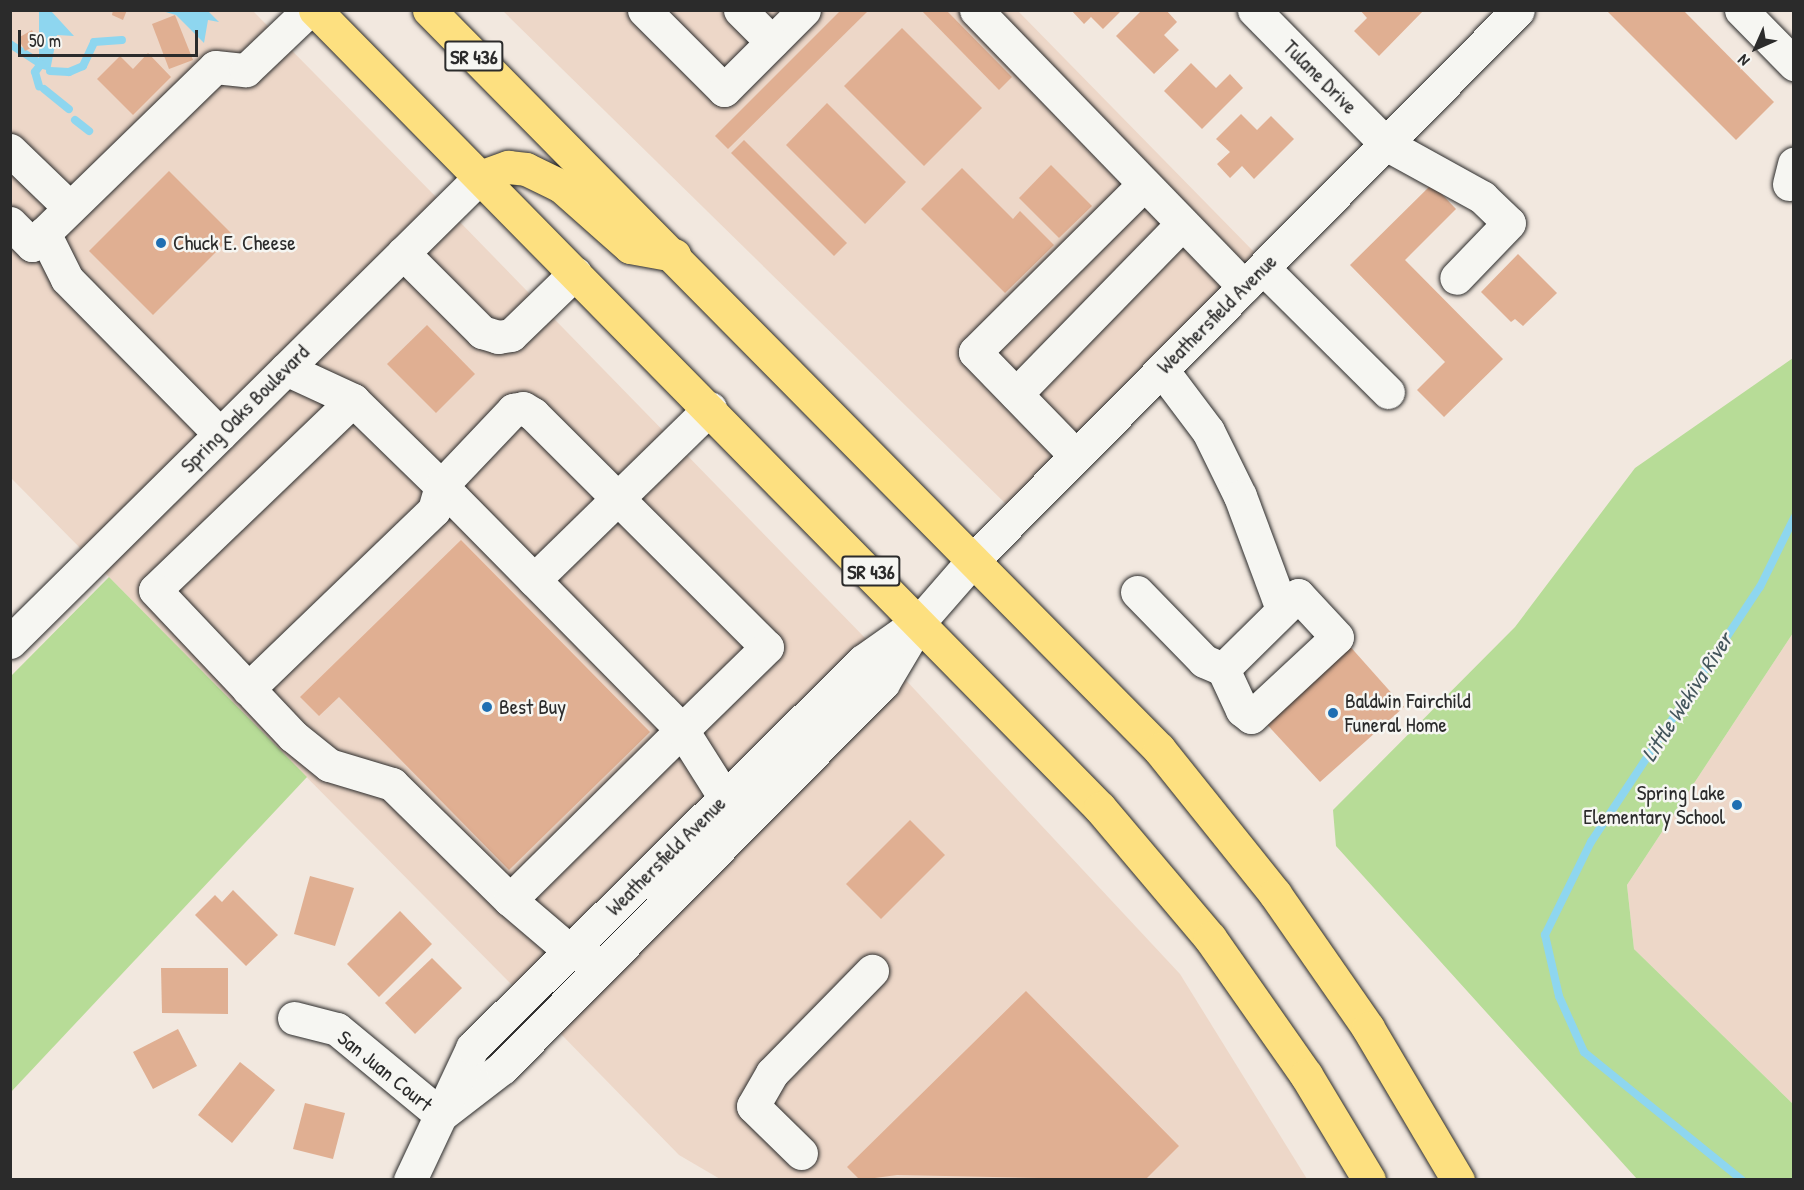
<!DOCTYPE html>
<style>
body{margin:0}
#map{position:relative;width:1804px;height:1190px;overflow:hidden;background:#f2e8df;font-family:"Patrick Hand",sans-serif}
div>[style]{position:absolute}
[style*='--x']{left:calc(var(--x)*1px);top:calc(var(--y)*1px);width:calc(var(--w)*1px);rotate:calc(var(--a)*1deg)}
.built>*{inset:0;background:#edd7c8}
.green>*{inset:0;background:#b7dc97}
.water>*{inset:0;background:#8ed6ef}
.stream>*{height:8px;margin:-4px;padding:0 4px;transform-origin:4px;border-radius:4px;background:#8ed6ef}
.building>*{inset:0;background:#e0af92}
.roads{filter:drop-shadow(0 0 2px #2b2b2b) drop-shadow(0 0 2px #2b2b2b)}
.minor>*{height:33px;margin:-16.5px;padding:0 16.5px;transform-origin:16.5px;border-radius:16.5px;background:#f6f6f2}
.major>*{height:33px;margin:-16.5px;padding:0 16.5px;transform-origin:16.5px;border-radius:16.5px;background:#fde080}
.dots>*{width:16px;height:16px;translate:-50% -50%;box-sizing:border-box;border:3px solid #f6f6f2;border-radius:50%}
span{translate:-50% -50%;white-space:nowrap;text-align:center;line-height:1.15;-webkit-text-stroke:5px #f6f6f2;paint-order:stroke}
.shield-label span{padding:2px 4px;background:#f6f6f2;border:2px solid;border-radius:4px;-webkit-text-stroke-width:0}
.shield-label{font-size:20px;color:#2b2b2b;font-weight:700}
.street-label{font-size:21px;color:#2b2b2b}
.poi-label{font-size:21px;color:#2b2b2b}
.left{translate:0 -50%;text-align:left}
.right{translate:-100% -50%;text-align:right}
.water-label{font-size:22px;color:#44565c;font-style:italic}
.frame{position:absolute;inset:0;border:12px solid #2b2b2b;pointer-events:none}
.north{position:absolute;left:1726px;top:18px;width:60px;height:60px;-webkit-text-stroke:4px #f6f6f2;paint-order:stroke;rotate:225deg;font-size:16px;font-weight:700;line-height:24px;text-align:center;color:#2b2b2b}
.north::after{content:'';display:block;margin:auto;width:21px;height:27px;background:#2b2b2b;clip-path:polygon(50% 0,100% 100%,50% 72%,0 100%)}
.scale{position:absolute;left:18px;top:30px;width:180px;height:27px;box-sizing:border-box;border:3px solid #2b2b2b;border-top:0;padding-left:8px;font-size:18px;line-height:21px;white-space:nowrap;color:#2b2b2b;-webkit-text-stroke:4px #f6f6f2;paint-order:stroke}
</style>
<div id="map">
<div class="built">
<i style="clip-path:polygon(10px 11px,253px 11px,439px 200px,84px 552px,11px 478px)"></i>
<i style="clip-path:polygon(503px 11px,1018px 11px,1258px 256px,1009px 507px)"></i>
<i style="clip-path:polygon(456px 218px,869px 642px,515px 988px,101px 569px)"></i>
<i style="clip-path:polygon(1793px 633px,1793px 1104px,1634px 949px,1627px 885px)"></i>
<i style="clip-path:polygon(902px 676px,1180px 974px,1307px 1179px,720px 1179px,679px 1155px,557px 1030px)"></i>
</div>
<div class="green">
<i style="clip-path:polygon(1793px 358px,1793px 633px,1627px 885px,1634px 949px,1793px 1104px,1793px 1179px,1637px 1179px,1336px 846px,1333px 810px,1515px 627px,1635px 468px)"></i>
<i style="clip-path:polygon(109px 577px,307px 777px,11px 1092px,11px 676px)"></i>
</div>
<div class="water">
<i style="clip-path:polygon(39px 11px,51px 11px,74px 36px,57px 35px,50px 71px,39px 68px)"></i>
<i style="clip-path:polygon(162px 11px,208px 11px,219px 22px,208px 20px,204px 43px,176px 15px)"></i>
</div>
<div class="stream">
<i style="--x:10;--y:44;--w:37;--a:33"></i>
<i style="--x:41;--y:64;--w:10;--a:127"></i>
<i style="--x:35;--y:72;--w:15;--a:74"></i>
<i style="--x:50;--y:71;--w:19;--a:3"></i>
<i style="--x:69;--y:72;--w:15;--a:-23"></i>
<i style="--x:83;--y:66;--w:26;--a:-65"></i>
<i style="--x:94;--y:42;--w:28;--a:-4"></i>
<i style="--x:44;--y:89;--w:32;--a:39"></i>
<i style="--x:75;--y:120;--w:18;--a:38"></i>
<i style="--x:1742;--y:1180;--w:203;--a:-141"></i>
<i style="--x:1584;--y:1052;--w:61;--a:-114.1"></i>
<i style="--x:1559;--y:996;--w:63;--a:-102.9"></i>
<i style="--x:1545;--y:935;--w:104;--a:-63.7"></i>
<i style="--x:1591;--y:842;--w:306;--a:-56.5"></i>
<i style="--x:1760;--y:587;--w:77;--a:-63.8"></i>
</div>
<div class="building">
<i style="clip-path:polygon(113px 10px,127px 10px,123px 20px,112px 15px)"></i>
<i style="clip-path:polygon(841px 10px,869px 10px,728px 149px,715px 136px)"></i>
<i style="clip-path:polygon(921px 10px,946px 10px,1012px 77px,999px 90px)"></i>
<i style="clip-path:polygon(1071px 10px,1122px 10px,1103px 29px,1091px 17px,1084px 24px)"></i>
<i style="clip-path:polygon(1142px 10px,1166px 10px,1177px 22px,1164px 35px,1179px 50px,1154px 74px,1116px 36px)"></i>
<i style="clip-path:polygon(1360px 10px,1424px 10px,1379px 56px,1354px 31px,1367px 18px)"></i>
<i style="clip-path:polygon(1606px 10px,1683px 10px,1774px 102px,1736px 140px)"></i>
<i style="clip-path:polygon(175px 15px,193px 60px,169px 69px,152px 24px)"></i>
<i style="clip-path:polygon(902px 28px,982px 108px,924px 166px,844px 86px)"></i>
<i style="clip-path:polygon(32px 30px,39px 44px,25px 51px,18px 38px)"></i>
<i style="clip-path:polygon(148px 53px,171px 77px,133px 115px,97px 79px,120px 56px,133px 69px)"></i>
<i style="clip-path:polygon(1191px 63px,1216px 88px,1230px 74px,1243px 88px,1202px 129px,1164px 91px)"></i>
<i style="clip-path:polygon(827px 103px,906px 182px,865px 224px,786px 145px)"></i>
<i style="clip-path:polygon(1241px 114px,1257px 130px,1271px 116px,1294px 139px,1254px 179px,1242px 166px,1230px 178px,1217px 164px,1230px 152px,1216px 139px)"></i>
<i style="clip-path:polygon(744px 140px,847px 243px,834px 256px,731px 153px)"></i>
<i style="clip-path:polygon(1051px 165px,1092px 206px,1059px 238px,1019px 198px)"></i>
<i style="clip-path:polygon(962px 168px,1013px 219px,1020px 211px,1054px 245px,1005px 293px,921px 209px)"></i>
<i style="clip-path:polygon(169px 171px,233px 235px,153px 315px,89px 251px)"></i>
<i style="clip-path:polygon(1432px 184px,1456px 209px,1405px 260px,1503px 359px,1444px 417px,1417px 390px,1445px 362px,1350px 265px)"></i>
<i style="clip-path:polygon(1518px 254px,1557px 293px,1523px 326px,1515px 319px,1511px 322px,1481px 292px)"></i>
<i style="clip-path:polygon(427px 325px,475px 374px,436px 413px,387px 364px)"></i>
<i style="clip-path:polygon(461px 540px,650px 732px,509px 870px,339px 697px,319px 716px,300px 697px)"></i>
<i style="clip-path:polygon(1347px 643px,1404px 707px,1320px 782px,1262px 719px)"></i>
<i style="clip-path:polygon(910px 820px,945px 855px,881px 919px,846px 884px)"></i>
<i style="clip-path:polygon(310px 876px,354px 888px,335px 946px,294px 934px)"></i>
<i style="clip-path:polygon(233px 890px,278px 935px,246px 966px,195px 915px,215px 895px,222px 902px)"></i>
<i style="clip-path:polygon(400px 911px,432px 944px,379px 997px,347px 964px)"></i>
<i style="clip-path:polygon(432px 958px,462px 988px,415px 1034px,385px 1003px)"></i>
<i style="clip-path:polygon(161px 968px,228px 968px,228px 1014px,162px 1013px)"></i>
<i style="clip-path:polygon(1026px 991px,1179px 1146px,1145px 1180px,897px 1175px,860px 1180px,847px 1167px)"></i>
<i style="clip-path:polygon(178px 1029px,197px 1066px,153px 1089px,133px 1052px)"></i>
<i style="clip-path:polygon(240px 1062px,275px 1090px,232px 1143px,198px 1115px)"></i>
<i style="clip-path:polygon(305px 1103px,345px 1113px,333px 1159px,293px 1149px)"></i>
</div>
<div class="roads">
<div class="minor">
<i style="--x:644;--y:10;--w:113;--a:45"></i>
<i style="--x:724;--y:90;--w:113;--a:-45"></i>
<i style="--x:740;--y:10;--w:45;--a:45"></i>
<i style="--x:976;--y:10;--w:385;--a:45.9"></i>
<i style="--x:1254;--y:10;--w:188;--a:45.4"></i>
<i style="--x:1386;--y:144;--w:110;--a:28.9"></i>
<i style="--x:1482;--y:197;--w:37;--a:44"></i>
<i style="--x:1509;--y:223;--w:76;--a:133.9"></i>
<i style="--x:1741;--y:10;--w:76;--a:45.5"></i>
<i style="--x:10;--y:150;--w:83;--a:44"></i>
<i style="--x:1789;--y:184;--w:21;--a:-76"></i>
<i style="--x:10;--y:223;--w:31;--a:45"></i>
<i style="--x:32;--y:245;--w:255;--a:-44.2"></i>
<i style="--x:215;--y:67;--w:31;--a:6"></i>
<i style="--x:246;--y:70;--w:87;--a:-43.6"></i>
<i style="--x:44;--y:233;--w:51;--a:63.4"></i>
<i style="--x:67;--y:279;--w:218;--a:45.4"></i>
<i style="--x:403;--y:253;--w:112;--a:45"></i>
<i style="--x:482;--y:332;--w:17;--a:17"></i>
<i style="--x:498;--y:337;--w:13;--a:-9"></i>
<i style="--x:511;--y:335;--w:89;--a:-44.1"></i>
<i style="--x:1263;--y:268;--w:176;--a:44.8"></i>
<i style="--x:286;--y:369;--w:74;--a:24.8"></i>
<i style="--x:353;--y:400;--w:274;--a:136.2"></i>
<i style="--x:155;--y:590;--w:201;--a:46.6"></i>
<i style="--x:293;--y:736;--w:46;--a:38.9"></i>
<i style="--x:329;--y:765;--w:66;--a:16.8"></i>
<i style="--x:392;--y:784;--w:165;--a:44.5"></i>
<i style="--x:1162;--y:370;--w:76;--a:53"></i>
<i style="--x:1208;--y:431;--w:72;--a:63.8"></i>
<i style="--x:1240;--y:496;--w:121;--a:69.6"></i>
<i style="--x:1016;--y:394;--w:238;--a:-45.7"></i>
<i style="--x:1076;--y:456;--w:145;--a:-134.2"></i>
<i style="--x:975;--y:352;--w:238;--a:-44.8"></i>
<i style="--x:534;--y:580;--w:246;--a:-44.3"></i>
<i style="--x:1137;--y:592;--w:96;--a:45.8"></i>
<i style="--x:1204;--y:661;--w:21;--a:23"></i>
<i style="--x:1223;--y:669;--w:45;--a:65.1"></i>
<i style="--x:1242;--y:710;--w:11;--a:38"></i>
<i style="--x:1251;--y:717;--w:117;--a:-42.9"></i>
<i style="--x:1337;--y:637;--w:57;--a:-132.9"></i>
<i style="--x:1298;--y:595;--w:105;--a:135.4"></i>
<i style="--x:10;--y:642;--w:661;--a:-44.69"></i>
<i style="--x:248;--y:689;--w:258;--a:-43.9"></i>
<i style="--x:434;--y:510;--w:25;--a:-74"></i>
<i style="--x:441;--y:486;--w:123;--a:-135.7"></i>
<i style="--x:603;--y:965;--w:36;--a:-157"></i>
<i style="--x:570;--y:951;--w:79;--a:-139.6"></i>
<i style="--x:510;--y:900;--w:242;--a:-44.7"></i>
<i style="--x:682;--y:730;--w:343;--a:-134.6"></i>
<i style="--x:441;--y:486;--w:105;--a:-46.5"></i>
<i style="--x:513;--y:410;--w:10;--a:-11"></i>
<i style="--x:523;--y:408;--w:12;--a:31"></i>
<i style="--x:533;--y:414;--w:330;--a:44.9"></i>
<i style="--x:767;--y:647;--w:119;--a:135.7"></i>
<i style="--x:682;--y:730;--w:80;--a:57.7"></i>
<i style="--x:725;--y:798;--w:33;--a:72"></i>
<i style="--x:294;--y:1018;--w:44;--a:14.3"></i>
<i style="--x:337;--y:1029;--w:135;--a:39.6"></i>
<i style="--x:441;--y:1115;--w:77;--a:-37.6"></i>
<i style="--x:502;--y:1068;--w:542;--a:-45.3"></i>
<i style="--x:883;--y:683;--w:72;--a:-59.2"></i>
<i style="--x:920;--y:621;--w:84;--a:-48.9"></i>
<i style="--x:975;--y:558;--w:771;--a:-45.26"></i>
<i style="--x:801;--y:1153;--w:67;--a:-135.6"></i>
<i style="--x:753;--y:1106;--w:38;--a:-60"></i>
<i style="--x:772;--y:1073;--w:143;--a:-45.6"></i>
<i style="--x:410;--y:1180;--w:146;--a:-64.8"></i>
<i style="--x:472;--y:1048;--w:550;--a:-44.71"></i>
<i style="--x:863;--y:661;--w:59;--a:-35.3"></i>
</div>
<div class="major">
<i style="--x:315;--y:10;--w:1119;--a:45.47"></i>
<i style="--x:1100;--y:808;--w:170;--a:49.8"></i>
<i style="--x:1210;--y:938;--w:167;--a:55"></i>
<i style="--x:1306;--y:1075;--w:122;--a:59"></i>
<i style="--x:429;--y:10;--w:1039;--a:45.35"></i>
<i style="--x:1159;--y:749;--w:186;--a:51.3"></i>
<i style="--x:1275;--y:894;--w:163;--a:55.2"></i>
<i style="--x:1368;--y:1028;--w:177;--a:59.4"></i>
<i style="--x:480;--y:177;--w:30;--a:-20"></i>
<i style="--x:508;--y:167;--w:18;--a:6"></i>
<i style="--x:526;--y:169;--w:39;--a:26"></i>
<i style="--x:561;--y:186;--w:92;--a:41.5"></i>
<i style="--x:630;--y:247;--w:45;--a:10.3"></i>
</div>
</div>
<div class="dots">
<i style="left:161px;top:243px;background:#1f6fb2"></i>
<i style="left:487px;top:707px;background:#1f6fb2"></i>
<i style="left:1333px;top:713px;background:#1f6fb2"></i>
<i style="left:1737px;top:805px;background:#1f6fb2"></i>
</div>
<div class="shield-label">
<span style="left:474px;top:56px">SR 436</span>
<span style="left:871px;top:571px">SR 436</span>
</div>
<div class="street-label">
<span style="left:1320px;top:77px;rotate:45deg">Tulane Drive</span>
<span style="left:1217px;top:314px;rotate:-45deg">Weathersfield Avenue</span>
<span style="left:245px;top:409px;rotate:-45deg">Spring Oaks Boulevard</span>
<span style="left:666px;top:856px;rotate:-45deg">Weathersfield Avenue</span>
<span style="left:385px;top:1071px;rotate:39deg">San Juan Court</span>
</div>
<div class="poi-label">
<span class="left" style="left:173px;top:243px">Chuck E. Cheese</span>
<span class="left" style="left:1345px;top:713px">Baldwin Fairchild<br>Funeral Home</span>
<span class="left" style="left:499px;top:707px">Best Buy</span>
<span class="right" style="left:1725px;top:805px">Spring Lake<br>Elementary School</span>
</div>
<div class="water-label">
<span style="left:1687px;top:697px;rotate:-57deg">Little Wekiva River</span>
</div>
<div class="frame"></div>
<div class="north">N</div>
<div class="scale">50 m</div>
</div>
